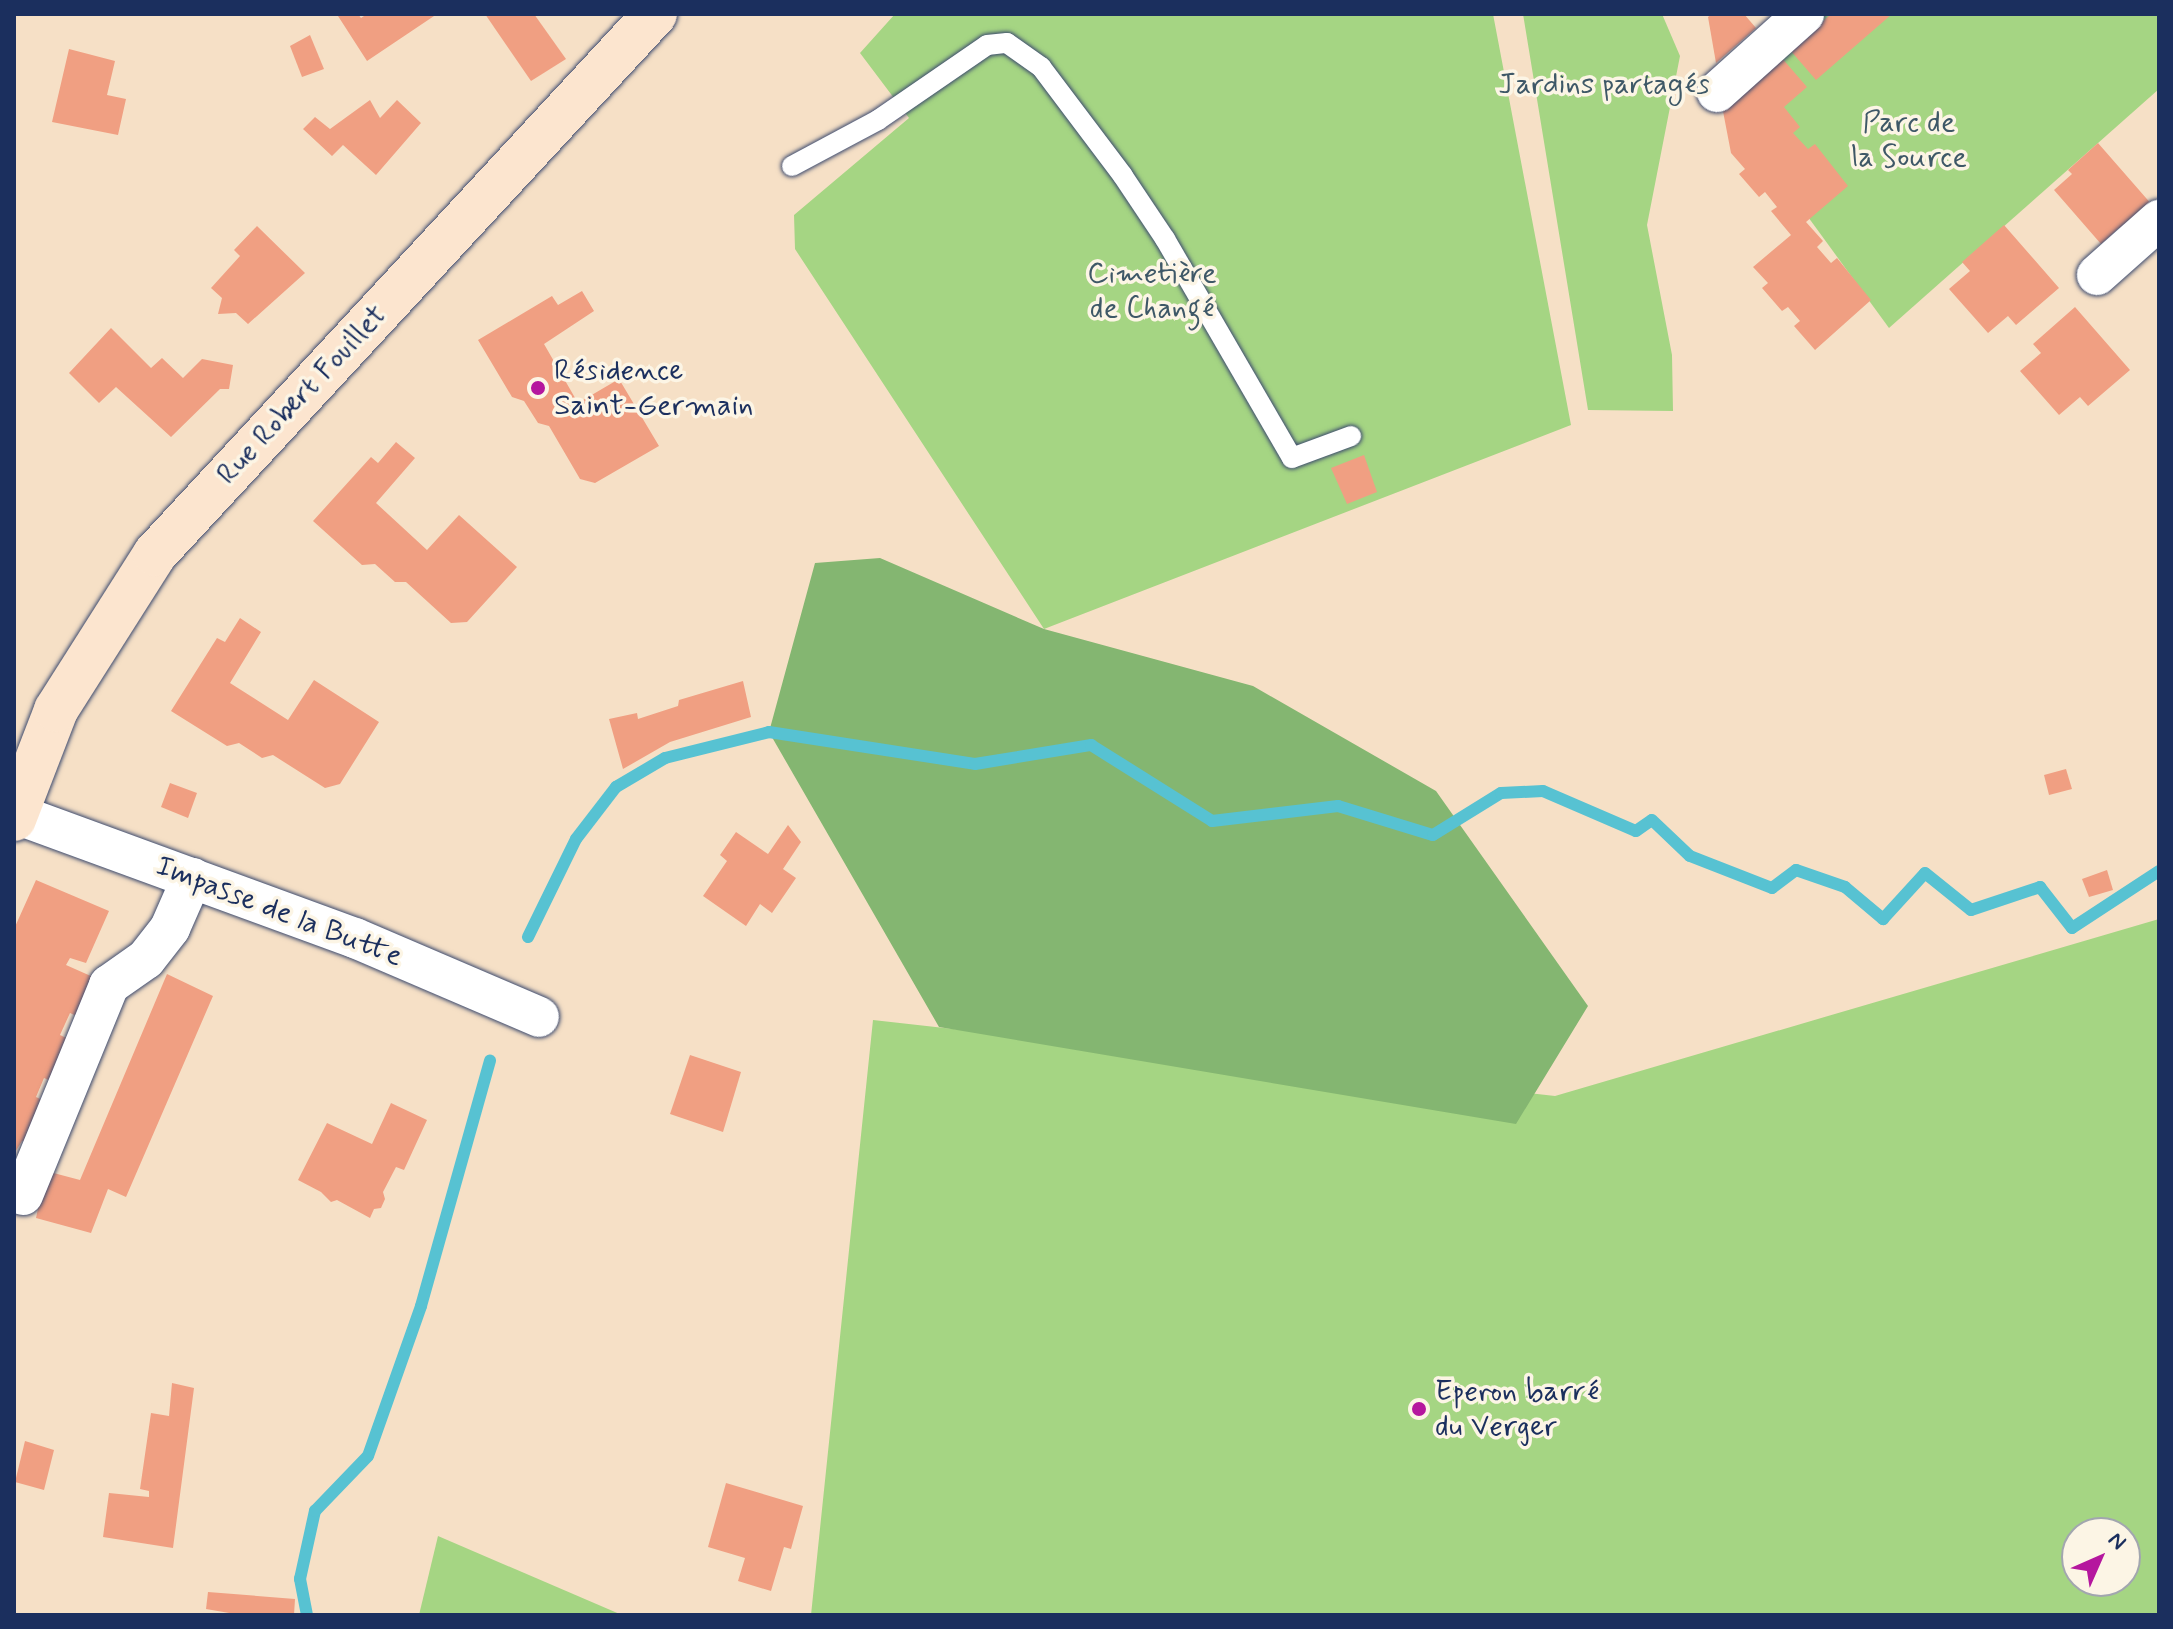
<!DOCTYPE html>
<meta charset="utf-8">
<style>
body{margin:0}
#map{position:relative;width:2173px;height:1629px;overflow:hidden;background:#f6e0c6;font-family:Mynerve,sans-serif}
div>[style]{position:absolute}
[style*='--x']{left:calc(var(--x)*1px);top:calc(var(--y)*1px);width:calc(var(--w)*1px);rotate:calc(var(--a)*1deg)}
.green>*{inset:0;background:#a5d583}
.forest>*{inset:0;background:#84b671}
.stream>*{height:12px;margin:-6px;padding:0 6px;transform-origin:6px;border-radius:6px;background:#57c2d2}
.building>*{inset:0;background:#f09f82}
.roads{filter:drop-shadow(0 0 2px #3c4a6e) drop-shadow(0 0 2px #3c4a6e)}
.lane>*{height:20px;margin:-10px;padding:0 10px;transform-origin:10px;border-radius:10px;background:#fff}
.street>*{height:40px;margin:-20px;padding:0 20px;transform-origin:20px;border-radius:20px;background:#fff}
.secondary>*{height:44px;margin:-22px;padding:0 22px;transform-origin:22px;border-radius:22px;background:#fce5cf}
.dots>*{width:22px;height:22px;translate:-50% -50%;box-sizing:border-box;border:4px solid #fcf5e5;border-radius:50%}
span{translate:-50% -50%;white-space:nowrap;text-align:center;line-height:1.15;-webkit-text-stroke:7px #fcf5e5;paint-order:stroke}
.park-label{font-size:30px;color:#3e5867}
.poi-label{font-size:30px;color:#1b2f5e}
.left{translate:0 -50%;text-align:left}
.street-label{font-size:30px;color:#1b2f5e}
.frame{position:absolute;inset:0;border:16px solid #1b2f5e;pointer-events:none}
.north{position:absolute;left:2061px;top:1517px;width:80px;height:80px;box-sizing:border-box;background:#fcf5e5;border:2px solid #a2a6af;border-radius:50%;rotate:45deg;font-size:22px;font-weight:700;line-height:32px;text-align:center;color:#1b2f5e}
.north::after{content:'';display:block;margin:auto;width:28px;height:36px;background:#b5179e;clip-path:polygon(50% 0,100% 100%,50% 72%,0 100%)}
</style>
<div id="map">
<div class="green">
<i style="clip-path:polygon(895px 14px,1493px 14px,1571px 425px,1044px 629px,795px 249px,794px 215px,909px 118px,860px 53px)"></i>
<i style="clip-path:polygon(1523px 14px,1662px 14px,1680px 56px,1647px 225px,1672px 355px,1673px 411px,1588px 410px)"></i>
<i style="clip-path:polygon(1819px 14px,2159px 14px,2159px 89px,1889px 328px,1717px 92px)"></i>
<i style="clip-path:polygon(evenodd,2159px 919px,2159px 1615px,811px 1615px,873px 1020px,1555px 1096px,2159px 919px,2077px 1533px,2125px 1533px,2125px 1581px,2077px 1581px,2077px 1533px)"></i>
<i style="clip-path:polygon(438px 1536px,622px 1615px,419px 1615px)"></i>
</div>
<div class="forest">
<i style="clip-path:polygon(880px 558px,1044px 629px,1253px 686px,1436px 791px,1588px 1006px,1516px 1124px,939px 1027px,769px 732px,815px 563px)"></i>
</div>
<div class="stream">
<i style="--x:528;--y:937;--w:109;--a:-63.9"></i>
<i style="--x:576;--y:839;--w:66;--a:-52.4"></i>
<i style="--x:616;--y:787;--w:57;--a:-30.6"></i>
<i style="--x:665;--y:758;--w:107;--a:-14"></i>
<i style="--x:769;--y:732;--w:208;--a:8.8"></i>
<i style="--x:975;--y:764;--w:118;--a:-9.3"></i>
<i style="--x:1091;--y:745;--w:143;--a:32.1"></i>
<i style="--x:1212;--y:821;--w:127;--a:-6.8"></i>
<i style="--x:1338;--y:806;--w:99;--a:17"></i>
<i style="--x:1433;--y:835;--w:80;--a:-31.7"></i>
<i style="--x:1501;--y:793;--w:42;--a:-2.7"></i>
<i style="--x:1543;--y:791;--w:101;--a:23.3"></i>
<i style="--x:1636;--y:831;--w:19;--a:-35"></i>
<i style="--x:1652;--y:820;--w:52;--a:43.5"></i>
<i style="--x:1690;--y:856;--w:88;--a:21.3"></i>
<i style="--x:1772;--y:888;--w:30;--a:-37"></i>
<i style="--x:1796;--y:870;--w:52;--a:19.1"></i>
<i style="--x:1845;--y:887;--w:50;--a:40.1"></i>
<i style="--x:1883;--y:919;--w:62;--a:-47.6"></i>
<i style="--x:1925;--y:873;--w:59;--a:38.8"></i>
<i style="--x:1971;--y:910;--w:73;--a:-18.4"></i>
<i style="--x:2040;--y:887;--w:52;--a:52"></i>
<i style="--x:2072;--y:928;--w:104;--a:-33.2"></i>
<i style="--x:307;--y:1615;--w:37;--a:-101"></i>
<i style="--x:300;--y:1579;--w:70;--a:-77.6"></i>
<i style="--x:315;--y:1511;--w:76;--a:-46.1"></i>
<i style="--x:368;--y:1456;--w:159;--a:-70.5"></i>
<i style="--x:421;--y:1306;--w:255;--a:-74.3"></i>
</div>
<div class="building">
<i style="clip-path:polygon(341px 14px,358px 14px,361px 18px,367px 14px,437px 14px,367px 61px,338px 16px)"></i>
<i style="clip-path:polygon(485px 14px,534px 14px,566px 59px,531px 81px)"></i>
<i style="clip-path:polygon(1712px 14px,1744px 14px,1756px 28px,1716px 63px,1708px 17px)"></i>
<i style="clip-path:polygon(1831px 14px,1892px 14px,1816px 80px,1790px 50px)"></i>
<i style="clip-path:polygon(310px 35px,324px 69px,302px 77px,290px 46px)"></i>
<i style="clip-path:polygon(69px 49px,115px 61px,107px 95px,126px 99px,118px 135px,52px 122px)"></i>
<i style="clip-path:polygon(1781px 57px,1807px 87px,1784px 107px,1800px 127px,1793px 133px,1808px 149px,1815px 144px,1848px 186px,1806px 222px,1823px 241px,1817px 247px,1831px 263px,1837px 258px,1871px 300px,1815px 350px,1794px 326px,1800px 321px,1788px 307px,1782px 311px,1762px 288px,1768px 283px,1753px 267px,1791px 235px,1771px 211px,1777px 207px,1765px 192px,1759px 197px,1739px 174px,1745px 169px,1731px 153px,1722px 106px)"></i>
<i style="clip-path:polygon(370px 100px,380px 118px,397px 100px,421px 123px,376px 175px,343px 145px,332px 156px,303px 129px,315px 117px,330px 129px)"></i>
<i style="clip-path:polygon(2098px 143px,2153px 206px,2123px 233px,2119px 228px,2101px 244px,2054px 190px,2072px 174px,2068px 170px)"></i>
<i style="clip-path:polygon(2004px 225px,2059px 288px,2016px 325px,2008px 316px,1988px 333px,1949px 289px,1970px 271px,1962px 262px)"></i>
<i style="clip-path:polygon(257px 226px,305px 273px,248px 324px,236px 313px,218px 314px,222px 298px,211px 288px,240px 256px,234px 250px)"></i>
<i style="clip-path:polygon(582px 291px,594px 311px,544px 344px,578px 403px,619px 379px,659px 446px,595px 483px,580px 479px,549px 426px,538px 423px,524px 401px,512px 397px,478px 340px,552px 296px,558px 305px)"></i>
<i style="clip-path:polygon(2075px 307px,2130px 370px,2088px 406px,2080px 397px,2059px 415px,2020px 371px,2041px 353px,2033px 344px)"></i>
<i style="clip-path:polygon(111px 328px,151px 368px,162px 358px,183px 378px,202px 359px,233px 365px,229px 389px,220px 389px,171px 437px,116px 387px,99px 403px,69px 373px)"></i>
<i style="clip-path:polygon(396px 442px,415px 458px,376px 503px,427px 550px,459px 515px,517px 567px,467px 622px,451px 623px,406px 582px,395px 582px,375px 564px,362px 565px,313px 521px,371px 457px,378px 463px)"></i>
<i style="clip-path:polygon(1364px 455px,1377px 492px,1347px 504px,1331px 468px)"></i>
<i style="clip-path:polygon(240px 618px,261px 632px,230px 683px,288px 720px,314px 680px,379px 722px,340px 784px,325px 788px,273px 755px,262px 758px,239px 743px,227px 746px,171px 711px,217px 638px,225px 642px)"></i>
<i style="clip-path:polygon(743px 681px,751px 717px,670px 742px,623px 769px,609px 719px,637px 713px,638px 719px,678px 706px,679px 700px)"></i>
<i style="clip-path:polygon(2066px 769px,2072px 789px,2049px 795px,2044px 775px)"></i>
<i style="clip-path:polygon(170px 783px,197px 793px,188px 818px,161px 807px)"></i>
<i style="clip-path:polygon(788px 825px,801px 842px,783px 869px,796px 878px,772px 913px,760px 904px,746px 926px,703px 896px,727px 861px,720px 855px,736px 832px,768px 854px)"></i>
<i style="clip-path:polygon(2107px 870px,2113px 890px,2089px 897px,2082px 879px)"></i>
<i style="clip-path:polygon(36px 880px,109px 911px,86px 963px,70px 958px,66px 965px,102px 981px,85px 1020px,70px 1013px,60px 1035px,77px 1043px,58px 1084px,44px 1078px,36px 1097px,49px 1103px,33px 1145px,22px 1141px,14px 1154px,14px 929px)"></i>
<i style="clip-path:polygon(167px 974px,213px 996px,126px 1197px,108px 1189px,91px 1233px,36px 1218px,46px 1171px,80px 1180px)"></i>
<i style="clip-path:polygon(690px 1055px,741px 1072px,723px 1132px,670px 1114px)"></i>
<i style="clip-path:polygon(391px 1103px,427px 1120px,404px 1170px,396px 1167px,383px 1192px,385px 1199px,381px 1208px,374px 1209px,370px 1218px,337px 1200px,331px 1202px,321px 1192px,298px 1180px,327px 1123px,372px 1144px)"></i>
<i style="clip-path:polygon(172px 1383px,194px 1388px,173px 1548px,103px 1537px,109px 1493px,149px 1497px,149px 1491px,140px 1489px,151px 1413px,169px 1416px)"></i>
<i style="clip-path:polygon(25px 1441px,54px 1450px,44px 1490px,15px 1482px)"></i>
<i style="clip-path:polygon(726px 1483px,803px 1506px,791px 1549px,784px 1547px,771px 1591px,738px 1581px,745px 1558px,708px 1547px)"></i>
<i style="clip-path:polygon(208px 1592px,295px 1599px,294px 1615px,241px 1615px,206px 1609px)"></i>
</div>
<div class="roads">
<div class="lane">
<i style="--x:792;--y:166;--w:98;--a:-28.1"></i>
<i style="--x:878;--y:120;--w:132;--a:-34.5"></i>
<i style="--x:987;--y:45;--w:20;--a:-6"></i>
<i style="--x:1007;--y:43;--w:42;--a:35.2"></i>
<i style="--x:1041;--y:67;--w:136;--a:53"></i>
<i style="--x:1123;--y:176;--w:76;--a:56.3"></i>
<i style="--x:1165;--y:239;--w:253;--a:59.9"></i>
<i style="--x:1292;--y:458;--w:63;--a:-20.4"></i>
</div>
<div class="street">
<i style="--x:1717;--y:92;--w:117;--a:-41.9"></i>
<i style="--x:2097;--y:275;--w:83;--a:-41.6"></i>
<i style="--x:16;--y:814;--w:361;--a:20.1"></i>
<i style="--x:355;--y:938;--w:200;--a:23.2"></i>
<i style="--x:23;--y:1195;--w:227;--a:-67.7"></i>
<i style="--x:109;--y:985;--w:45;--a:-35.1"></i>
<i style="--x:146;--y:959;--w:39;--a:-52"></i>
<i style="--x:170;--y:928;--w:55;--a:-66.3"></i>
</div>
<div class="secondary">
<i style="--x:14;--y:819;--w:117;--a:-68.9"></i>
<i style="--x:56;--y:710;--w:185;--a:-57.6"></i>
<i style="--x:155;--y:554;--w:736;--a:-47.2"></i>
</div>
</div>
<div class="dots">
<i style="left:538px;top:388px;background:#b5179e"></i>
<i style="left:1419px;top:1409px;background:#b5179e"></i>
</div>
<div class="park-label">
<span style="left:1604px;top:85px">Jardins partagés</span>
<span style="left:1909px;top:140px">Parc de<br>la Source</span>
<span style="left:1152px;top:291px">Cimetière<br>de Changé</span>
</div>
<div class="poi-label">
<span class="left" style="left:554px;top:388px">Résidence<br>Saint-Germain</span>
<span class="left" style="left:1435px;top:1409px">Eperon barré<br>du Verger</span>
</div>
<div class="street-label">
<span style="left:302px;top:395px;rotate:-47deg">Rue Robert Fouillet</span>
<span style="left:279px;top:912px;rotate:21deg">Impasse de la Butte</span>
</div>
<div class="frame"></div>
<div class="north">N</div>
</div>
